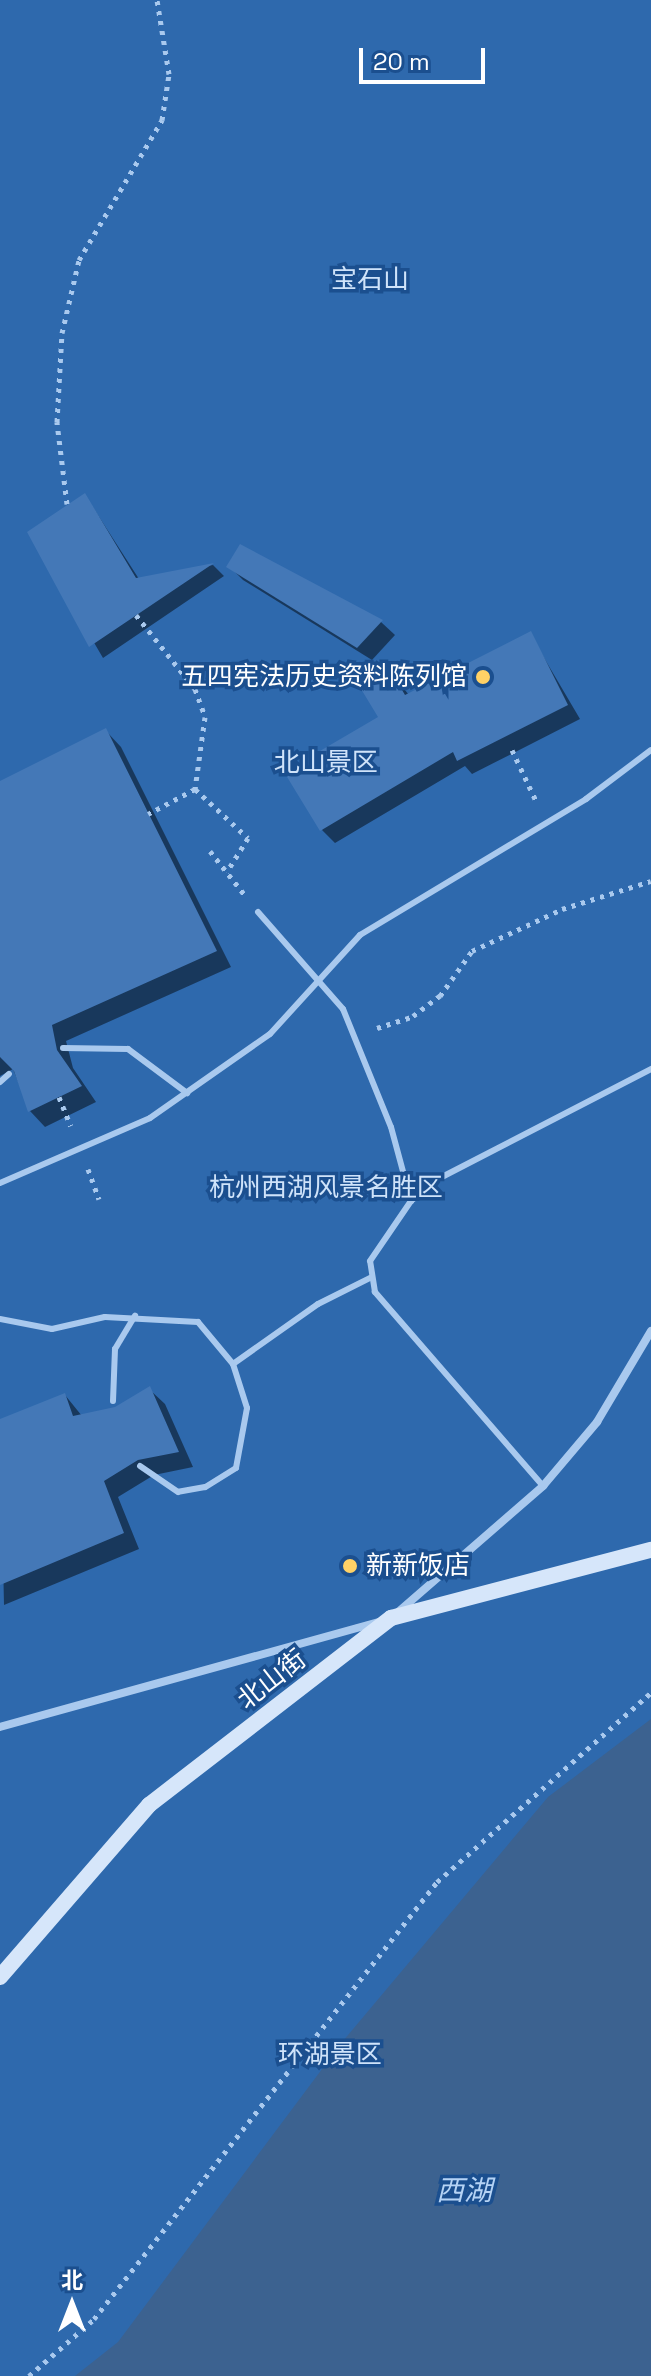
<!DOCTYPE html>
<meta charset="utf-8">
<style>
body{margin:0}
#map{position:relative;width:651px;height:2376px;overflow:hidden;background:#1b4f8f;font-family:"Space Grotesk","Noto Sans SC",sans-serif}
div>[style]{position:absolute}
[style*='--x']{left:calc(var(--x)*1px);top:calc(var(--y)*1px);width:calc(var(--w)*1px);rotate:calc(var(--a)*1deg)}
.green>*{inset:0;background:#2e69ad}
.water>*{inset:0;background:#3c6290}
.shadow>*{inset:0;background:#0007}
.building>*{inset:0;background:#4478b7}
.path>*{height:5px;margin-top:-2.5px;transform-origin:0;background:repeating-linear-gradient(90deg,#a9c9ee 0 4px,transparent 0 10px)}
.service>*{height:6px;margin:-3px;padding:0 3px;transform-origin:3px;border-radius:3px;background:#a9c9ee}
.minor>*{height:8px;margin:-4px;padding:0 4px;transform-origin:4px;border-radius:4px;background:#a9c9ee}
.secondary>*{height:16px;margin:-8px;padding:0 8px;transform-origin:8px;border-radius:8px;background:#d6e6fa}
.dots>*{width:22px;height:22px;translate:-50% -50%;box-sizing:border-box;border:4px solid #1b4f8f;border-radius:50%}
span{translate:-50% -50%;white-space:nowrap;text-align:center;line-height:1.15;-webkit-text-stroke:7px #1b4f8f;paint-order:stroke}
.park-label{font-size:26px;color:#cfe3fa}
.poi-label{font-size:26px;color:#fff}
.right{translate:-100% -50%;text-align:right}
.left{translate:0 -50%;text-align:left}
.street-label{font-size:26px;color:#fff}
.water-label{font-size:28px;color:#b5d3f5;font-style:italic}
.north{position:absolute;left:32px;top:2264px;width:80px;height:80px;-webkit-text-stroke:6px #1b4f8f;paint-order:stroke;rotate:0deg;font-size:22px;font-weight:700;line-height:32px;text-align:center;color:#fff}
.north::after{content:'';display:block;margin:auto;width:28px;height:36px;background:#fff;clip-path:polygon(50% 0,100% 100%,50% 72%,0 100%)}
.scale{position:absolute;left:359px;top:48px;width:126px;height:36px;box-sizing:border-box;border:4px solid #fff;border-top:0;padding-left:10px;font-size:24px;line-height:28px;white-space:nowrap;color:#fff;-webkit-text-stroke:6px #1b4f8f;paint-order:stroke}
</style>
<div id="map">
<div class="green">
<i style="clip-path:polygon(0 0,651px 0,651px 2376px,0 2376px)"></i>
</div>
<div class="water">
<i style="clip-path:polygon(651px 1719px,651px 2376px,75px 2376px,118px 2342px,343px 2041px,548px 1797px)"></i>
</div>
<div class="shadow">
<i style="clip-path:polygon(85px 495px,139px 579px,213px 565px,224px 576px,103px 658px,30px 533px)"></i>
<i style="clip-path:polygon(240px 547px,381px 622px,395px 635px,372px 660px,243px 580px,229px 566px)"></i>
<i style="clip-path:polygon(530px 634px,580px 719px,472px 774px,465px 766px,335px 843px,322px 830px,381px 717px,388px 669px,409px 695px)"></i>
<i style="clip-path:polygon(106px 731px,121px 747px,231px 967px,66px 1041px,73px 1068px,96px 1102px,45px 1127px,30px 1111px,13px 1069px,0 1076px,0 783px)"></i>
<i style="clip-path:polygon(149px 1389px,165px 1404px,193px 1467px,154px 1475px,118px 1497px,139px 1549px,4px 1605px,0 1422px,65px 1395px,82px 1416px,116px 1408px)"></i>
</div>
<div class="building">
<i style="clip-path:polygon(85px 493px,136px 578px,214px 563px,89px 647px,27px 532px)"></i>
<i style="clip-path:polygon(240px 544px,383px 620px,357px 648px,226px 567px)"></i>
<i style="clip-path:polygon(531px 631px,568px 705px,457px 761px,453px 752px,320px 831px,284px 772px,378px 717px,358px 684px,388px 666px,405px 695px)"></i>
<i style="clip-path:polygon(106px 728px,217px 951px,52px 1025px,57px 1050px,82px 1086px,28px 1112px,14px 1071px,0 1057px,0 781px)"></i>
<i style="clip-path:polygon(150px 1386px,179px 1452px,138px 1460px,104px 1481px,124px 1533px,0 1585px,0 1419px,65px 1393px,73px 1416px,115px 1407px)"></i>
</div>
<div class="path">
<i style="--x:67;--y:504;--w:83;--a:-97"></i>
<i style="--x:57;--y:422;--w:89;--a:-86.8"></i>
<i style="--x:62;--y:333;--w:75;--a:-76.9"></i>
<i style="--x:79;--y:260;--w:163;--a:-59.3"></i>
<i style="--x:162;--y:120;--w:47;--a:-81.3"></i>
<i style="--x:169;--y:74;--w:75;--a:-99.2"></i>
<i style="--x:136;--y:615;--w:95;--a:51.4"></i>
<i style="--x:195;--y:689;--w:30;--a:70"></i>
<i style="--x:205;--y:717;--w:73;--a:97.9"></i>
<i style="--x:195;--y:789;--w:53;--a:152"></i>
<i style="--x:512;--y:750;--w:59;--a:64.7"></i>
<i style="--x:195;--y:789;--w:72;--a:42.8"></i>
<i style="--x:248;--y:838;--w:40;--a:122"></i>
<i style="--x:210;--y:851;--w:55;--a:51.7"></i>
<i style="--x:377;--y:1028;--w:38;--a:-18"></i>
<i style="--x:413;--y:1016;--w:34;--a:-37"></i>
<i style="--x:440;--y:996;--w:55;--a:-54.6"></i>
<i style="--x:472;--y:951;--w:99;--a:-25"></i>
<i style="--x:562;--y:909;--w:93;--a:-17.5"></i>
<i style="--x:59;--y:1097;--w:31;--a:68"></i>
<i style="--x:88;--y:1169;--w:32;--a:70"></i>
<i style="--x:29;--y:2376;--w:86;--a:-41.2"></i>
<i style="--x:94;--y:2319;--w:556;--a:-51.87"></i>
<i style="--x:437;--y:1882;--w:286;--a:-41.5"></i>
</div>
<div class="service">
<i style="--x:258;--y:912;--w:129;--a:48.8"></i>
<i style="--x:343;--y:1009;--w:127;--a:67.9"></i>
<i style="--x:391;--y:1127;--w:77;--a:74.9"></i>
<i style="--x:63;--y:1048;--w:65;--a:0.9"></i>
<i style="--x:128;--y:1049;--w:74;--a:36.7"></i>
<i style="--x:0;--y:1082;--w:12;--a:-42"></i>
<i style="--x:0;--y:1183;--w:163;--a:-23.4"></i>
<i style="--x:150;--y:1118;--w:146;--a:-35"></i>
<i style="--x:270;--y:1034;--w:134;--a:-47.7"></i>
<i style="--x:360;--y:935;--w:264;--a:-31"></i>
<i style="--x:586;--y:799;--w:81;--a:-37"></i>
<i style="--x:0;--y:1319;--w:53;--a:10.9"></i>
<i style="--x:52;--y:1329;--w:54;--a:-12.8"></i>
<i style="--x:105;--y:1317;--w:93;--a:3.1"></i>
<i style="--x:198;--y:1322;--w:55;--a:50.2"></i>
<i style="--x:233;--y:1364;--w:46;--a:72.3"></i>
<i style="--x:247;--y:1408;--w:61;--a:100.4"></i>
<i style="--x:236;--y:1468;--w:36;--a:148"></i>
<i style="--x:205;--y:1487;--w:27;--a:170"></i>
<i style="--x:178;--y:1492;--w:46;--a:-145.6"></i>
<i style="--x:233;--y:1364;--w:104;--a:-35.2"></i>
<i style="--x:318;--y:1304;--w:60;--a:-26.6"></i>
<i style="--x:113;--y:1401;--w:52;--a:-87.8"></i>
<i style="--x:115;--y:1349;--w:39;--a:-59"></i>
<i style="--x:543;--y:1486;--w:257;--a:-130.9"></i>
<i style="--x:375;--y:1292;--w:31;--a:-99"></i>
<i style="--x:370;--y:1261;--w:73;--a:-55.7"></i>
<i style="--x:411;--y:1201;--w:35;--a:-39"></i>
<i style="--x:438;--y:1179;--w:240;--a:-27.3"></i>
</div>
<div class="minor">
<i style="--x:397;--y:1613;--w:194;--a:-41"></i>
<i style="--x:543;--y:1486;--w:84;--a:-49.8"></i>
<i style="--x:597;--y:1422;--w:106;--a:-59.3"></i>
<i style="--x:0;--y:1727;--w:392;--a:-15.5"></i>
</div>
<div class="secondary">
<i style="--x:0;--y:1977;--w:228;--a:-49.1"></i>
<i style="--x:149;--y:1805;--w:306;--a:-37.7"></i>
<i style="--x:391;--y:1618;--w:269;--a:-14.7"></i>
</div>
<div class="dots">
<i style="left:483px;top:677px;background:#ffd166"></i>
<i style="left:350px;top:1566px;background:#ffd166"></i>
</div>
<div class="park-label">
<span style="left:370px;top:280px">宝石山</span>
<span style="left:326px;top:763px">北山景区</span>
<span style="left:326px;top:1188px">杭州西湖风景名胜区</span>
<span style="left:330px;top:2055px">环湖景区</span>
</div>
<div class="poi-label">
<span class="right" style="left:467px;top:677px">五四宪法历史资料陈列馆</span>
<span class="left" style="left:366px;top:1566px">新新饭店</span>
</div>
<div class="street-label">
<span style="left:272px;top:1680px;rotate:-38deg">北山街</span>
</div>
<div class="water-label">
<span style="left:464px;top:2190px">西湖</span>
</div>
<div class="north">北</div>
<div class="scale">20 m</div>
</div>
